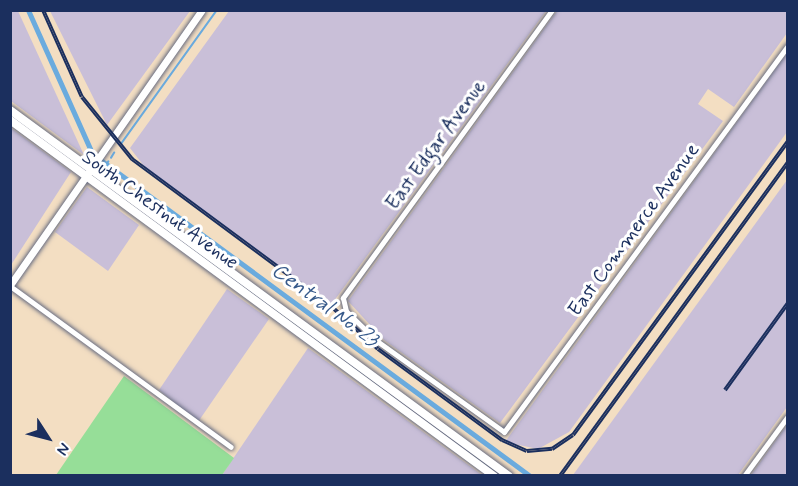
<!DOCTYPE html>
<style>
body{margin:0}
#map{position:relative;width:798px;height:486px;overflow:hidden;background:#f3dec2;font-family:Mynerve,sans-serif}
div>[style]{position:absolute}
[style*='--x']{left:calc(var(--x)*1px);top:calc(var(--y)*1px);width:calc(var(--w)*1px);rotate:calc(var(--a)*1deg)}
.industrial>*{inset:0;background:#c9bfd8}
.green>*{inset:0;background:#96de98}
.stream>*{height:1.5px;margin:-0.75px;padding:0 0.75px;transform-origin:0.75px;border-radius:0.75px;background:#6aabde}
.canal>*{height:5px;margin:-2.5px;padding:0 2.5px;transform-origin:2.5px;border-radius:2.5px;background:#6aabde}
.roads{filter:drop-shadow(0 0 2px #676c81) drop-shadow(0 0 2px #676c81)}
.minor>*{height:5px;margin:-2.5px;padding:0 2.5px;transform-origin:2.5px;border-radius:2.5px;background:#fff}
.tertiary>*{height:7px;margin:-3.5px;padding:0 3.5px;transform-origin:3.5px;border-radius:3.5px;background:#fff}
.secondary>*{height:8px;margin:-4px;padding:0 4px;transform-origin:4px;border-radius:4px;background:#fff}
.rail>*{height:4px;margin-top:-2px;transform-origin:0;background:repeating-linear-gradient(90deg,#fff 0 4.5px,#1b2f5e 0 9px);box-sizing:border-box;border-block:2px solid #1b2f5e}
span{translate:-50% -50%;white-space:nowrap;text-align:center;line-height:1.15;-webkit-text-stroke:6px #fff;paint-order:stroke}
.street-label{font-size:20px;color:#1b2f5e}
.water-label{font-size:21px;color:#375a8b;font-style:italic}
.frame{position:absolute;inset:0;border:12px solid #1b2f5e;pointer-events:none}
.north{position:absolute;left:18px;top:408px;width:60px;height:60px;-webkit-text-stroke:4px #fff;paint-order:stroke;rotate:126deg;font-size:16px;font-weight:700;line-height:24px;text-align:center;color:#1b2f5e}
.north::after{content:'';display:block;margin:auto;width:21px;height:27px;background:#1b2f5e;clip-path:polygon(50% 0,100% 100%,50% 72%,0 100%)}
</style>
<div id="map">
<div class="industrial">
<i style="clip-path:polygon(11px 10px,18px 11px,84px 155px,11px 101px)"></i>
<i style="clip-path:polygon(50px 11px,190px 11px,107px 125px)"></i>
<i style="clip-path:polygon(229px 11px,229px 10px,546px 11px,331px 305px,147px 170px,130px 148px)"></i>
<i style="clip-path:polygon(557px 11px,787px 11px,787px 33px,734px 107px,708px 89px,698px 104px,723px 121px,500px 423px,384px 340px,348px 301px)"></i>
<i style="clip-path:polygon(787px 53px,787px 132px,569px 432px,538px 449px,505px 442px)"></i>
<i style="clip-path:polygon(11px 128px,71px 172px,11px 265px)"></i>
<i style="clip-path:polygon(787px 180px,787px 407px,738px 475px,573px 475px)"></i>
<i style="clip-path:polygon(87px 187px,139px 225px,108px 271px,55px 232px)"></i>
<i style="clip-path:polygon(227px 289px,269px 319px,198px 422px,159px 390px)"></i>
<i style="clip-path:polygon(308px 348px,382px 402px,482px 475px,222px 475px)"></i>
<i style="clip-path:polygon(787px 425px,787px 475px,751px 475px)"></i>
</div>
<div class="green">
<i style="clip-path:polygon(124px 376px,234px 458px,222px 475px,56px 475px)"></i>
</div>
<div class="stream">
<i style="--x:121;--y:144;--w:165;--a:-54.4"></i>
<i style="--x:111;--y:158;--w:6;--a:-59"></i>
<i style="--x:106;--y:165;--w:4;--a:-56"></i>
</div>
<div class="canal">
<i style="--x:28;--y:10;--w:159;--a:65.9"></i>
<i style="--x:102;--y:161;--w:531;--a:36.35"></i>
</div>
<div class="roads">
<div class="minor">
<i style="--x:552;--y:10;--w:356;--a:126"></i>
<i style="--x:343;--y:298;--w:13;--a:77"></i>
<i style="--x:346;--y:311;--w:43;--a:44.1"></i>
<i style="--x:377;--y:341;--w:156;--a:35.6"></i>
<i style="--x:504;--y:432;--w:480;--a:-53.7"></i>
<i style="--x:10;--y:286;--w:273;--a:36.1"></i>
<i style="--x:744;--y:476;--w:74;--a:-53.7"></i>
</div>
<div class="tertiary">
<i style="--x:10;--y:285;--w:335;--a:-55.1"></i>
</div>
<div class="secondary">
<i style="--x:10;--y:110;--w:619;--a:36.26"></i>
<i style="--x:10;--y:120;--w:601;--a:36.34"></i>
</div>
</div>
<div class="rail">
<i style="--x:43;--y:10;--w:95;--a:65.9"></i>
<i style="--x:82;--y:97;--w:80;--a:51.1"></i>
<i style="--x:132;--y:159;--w:249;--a:36.5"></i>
<i style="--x:332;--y:307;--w:62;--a:42.4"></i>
<i style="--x:378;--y:349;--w:154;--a:36.3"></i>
<i style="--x:502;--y:440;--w:27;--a:24"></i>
<i style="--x:527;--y:451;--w:25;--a:-5"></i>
<i style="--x:552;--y:449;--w:25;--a:-34"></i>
<i style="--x:573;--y:435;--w:364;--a:-53.8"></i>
<i style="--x:725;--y:390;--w:107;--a:-54.1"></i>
<i style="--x:560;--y:476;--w:388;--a:-54"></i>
</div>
<div class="street-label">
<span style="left:436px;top:145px;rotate:-54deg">East Edgar Avenue</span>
<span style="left:160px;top:210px;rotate:36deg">South Chestnut Avenue</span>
<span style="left:634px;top:230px;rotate:-54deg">East Commerce Avenue</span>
</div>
<div class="water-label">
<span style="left:325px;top:305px;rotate:36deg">Central No. 23</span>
</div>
<div class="frame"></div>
<div class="north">N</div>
</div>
